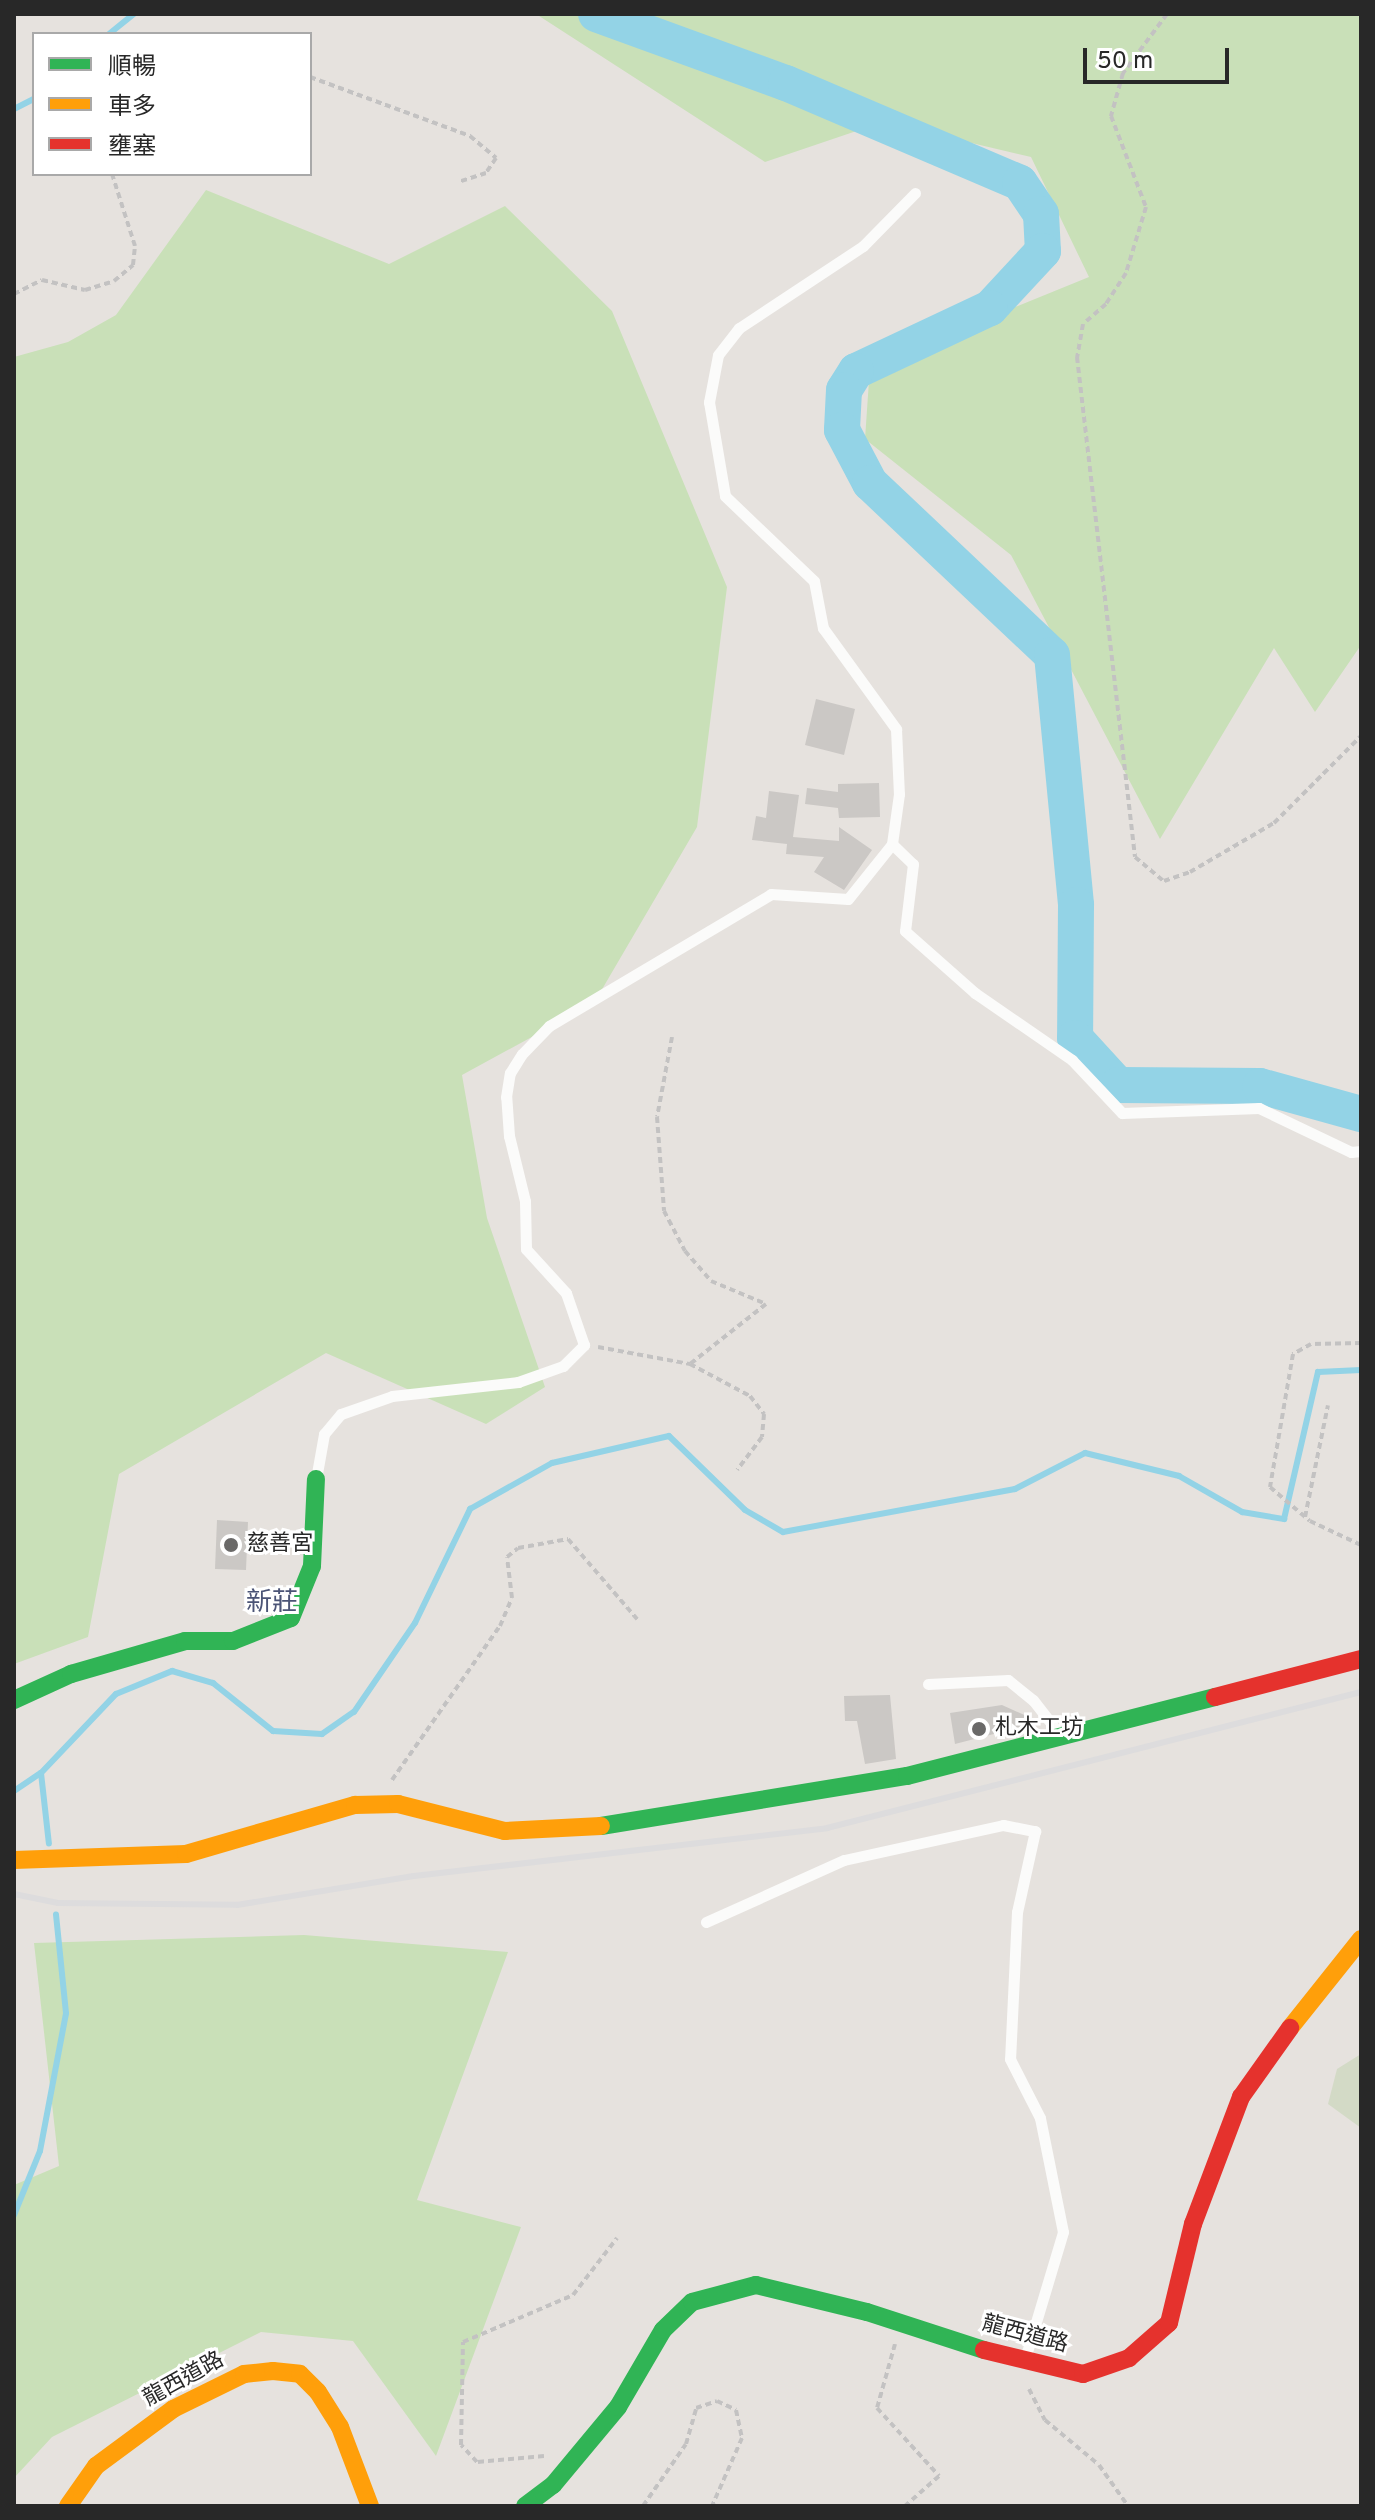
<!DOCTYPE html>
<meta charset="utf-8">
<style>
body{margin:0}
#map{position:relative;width:1375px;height:2520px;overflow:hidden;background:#e6e2de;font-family:Overpass,"Noto Sans TC",sans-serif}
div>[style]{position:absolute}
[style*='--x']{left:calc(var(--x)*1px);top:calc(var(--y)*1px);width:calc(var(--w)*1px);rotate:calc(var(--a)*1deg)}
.green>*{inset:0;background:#c9e0b8}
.cemetery>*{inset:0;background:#d3dac6}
.stream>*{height:6px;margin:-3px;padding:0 3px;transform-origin:3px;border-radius:3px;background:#93d3e6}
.river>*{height:36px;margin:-18px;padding:0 18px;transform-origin:18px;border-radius:18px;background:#93d3e6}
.building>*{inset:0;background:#cbc8c5}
.path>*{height:4px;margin-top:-2px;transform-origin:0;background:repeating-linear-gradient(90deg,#c3c2c2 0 6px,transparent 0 10px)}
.lane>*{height:11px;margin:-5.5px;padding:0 5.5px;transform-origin:5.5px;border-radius:5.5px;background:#fbfbfa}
.fast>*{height:18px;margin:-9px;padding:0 9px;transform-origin:9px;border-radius:9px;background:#30b455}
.slow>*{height:18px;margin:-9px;padding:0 9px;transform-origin:9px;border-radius:9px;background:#ff9f0a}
.jam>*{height:18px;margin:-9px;padding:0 9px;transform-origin:9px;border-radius:9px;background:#e5322d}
.rail>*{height:6px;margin:-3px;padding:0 3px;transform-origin:3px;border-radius:3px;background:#dddcdd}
.dots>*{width:22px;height:22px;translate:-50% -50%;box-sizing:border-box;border:4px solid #fff;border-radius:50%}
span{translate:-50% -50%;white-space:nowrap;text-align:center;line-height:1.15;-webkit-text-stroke:6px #fff;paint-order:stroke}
.poi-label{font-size:22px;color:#282828}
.left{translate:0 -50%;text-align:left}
.street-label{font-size:22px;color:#282828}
.quarter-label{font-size:26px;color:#4b5476}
.frame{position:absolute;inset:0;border:16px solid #282828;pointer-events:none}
.legend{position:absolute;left:32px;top:32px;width:280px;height:144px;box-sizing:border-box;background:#fff;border:2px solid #a9a9a9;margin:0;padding:10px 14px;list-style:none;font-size:24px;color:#282828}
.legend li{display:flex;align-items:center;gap:16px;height:40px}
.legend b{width:40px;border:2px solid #a9a9a9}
.scale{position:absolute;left:1083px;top:48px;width:146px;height:36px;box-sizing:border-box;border:4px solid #282828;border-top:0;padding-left:10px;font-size:24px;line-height:28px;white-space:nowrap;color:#282828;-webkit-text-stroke:6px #fff;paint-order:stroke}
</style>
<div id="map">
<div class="green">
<i style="clip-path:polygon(536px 14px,1361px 14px,1361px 645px,1315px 712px,1274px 648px,1160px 839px,1011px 555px,865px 439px,870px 366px,1089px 277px,1031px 157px,883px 122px,765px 162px)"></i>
<i style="clip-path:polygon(206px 190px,389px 264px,505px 206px,612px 311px,727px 587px,697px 827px,594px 1003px,462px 1075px,487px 1218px,545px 1387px,486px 1424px,326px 1353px,119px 1474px,88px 1637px,14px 1664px,14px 357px,68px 342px,116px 315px)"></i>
<i style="clip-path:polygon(304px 1935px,508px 1952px,417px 2200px,521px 2227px,436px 2456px,353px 2341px,261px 2332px,52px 2437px,14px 2478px,14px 2185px,59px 2166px,34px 1943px)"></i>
</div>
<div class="cemetery">
<i style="clip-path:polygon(1361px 2054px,1361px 2128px,1328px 2104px,1337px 2069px)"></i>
</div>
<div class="stream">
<i style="--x:109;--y:34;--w:32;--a:-39"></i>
<i style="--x:14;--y:109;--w:22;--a:-27"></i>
<i style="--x:41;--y:1773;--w:71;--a:83.6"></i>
<i style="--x:14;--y:1791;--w:32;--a:-34"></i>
<i style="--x:41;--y:1773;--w:109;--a:-46.5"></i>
<i style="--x:116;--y:1694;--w:61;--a:-22.3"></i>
<i style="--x:172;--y:1671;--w:43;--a:16.3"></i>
<i style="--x:213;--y:1683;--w:77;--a:38.7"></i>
<i style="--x:273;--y:1731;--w:49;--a:3.5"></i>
<i style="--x:322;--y:1734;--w:39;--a:-35"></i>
<i style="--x:354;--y:1712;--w:108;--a:-55.6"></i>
<i style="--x:415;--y:1623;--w:127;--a:-64.2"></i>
<i style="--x:470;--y:1509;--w:94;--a:-29.3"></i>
<i style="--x:552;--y:1463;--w:120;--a:-13"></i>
<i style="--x:669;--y:1436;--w:106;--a:44.2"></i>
<i style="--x:745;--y:1510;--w:44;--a:30.1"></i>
<i style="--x:783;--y:1532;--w:236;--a:-10.5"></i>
<i style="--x:1015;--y:1489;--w:79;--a:-27.2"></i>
<i style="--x:1085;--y:1453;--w:97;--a:13.7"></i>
<i style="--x:1179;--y:1476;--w:73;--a:29.7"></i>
<i style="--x:1242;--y:1512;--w:43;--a:9.5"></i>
<i style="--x:1284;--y:1519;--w:151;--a:-77"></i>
<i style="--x:1318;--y:1372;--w:43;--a:-2.7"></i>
<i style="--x:14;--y:2215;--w:69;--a:-67.9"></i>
<i style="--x:40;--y:2151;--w:140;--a:-79.3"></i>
<i style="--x:66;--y:2013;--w:99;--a:-95.8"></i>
</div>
<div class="river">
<i style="--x:596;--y:14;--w:202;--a:20"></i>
<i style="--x:786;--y:83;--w:254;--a:23.1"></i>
<i style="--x:1020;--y:183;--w:37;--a:56"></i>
<i style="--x:1041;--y:214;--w:37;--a:87"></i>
<i style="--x:1043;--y:251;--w:78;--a:132.9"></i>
<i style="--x:990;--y:308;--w:148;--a:154.8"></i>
<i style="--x:856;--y:371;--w:22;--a:122"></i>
<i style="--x:844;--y:390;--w:40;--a:92.9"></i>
<i style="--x:842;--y:430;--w:60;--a:62.2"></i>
<i style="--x:870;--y:483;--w:250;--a:43.4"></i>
<i style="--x:1052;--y:655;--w:251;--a:84.5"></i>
<i style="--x:1076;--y:905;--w:133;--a:90.4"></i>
<i style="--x:1075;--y:1038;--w:64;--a:47.5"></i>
<i style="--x:1118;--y:1085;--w:142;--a:0.4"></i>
<i style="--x:1260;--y:1086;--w:105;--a:15.5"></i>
</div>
<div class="building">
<i style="clip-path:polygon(816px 699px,855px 709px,844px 755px,805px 745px)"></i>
<i style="clip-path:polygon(879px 783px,880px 817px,839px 818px,838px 808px,805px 804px,807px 788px,838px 792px,838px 784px)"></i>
<i style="clip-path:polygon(769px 791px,799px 795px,793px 837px,839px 841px,839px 827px,872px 850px,844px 890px,814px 872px,824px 857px,786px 854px,787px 844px,752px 840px,756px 816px,766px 818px)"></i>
<i style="clip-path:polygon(217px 1520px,248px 1522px,246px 1570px,215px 1569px)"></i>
<i style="clip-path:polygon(890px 1695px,896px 1759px,865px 1764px,857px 1721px,845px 1721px,844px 1696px)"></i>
<i style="clip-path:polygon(1002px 1705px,1040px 1722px,955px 1744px,950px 1713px)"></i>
</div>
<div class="path">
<i style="--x:1167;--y:14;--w:74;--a:126.7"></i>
<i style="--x:1123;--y:73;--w:45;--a:105.6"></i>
<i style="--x:1111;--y:116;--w:97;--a:69"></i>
<i style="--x:1146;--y:207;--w:69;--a:106.9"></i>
<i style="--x:1126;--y:273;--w:37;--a:123"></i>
<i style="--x:1106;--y:304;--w:30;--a:139"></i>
<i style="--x:1083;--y:324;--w:34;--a:100"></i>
<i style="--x:1077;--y:357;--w:503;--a:83.38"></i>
<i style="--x:1135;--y:857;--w:38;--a:40"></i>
<i style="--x:1164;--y:881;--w:28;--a:-19"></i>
<i style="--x:1190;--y:872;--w:97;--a:-30.3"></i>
<i style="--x:1274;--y:823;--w:123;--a:-45"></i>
<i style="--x:310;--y:77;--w:171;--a:20.2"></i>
<i style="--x:470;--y:136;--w:34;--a:40"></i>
<i style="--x:496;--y:158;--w:18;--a:124"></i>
<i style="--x:486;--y:173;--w:28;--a:162"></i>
<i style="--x:14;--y:294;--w:31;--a:-27"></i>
<i style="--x:42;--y:280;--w:44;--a:13.1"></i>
<i style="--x:85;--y:290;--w:30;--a:-17"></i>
<i style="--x:114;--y:281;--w:25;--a:-40"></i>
<i style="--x:133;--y:265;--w:19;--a:-84"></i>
<i style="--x:135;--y:246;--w:76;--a:-107.7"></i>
<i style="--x:672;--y:1037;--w:81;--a:100.6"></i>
<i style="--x:657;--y:1117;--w:94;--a:85.7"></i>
<i style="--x:664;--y:1211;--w:45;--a:62.3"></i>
<i style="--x:685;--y:1251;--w:40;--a:49"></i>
<i style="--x:711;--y:1281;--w:60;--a:22.7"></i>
<i style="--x:766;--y:1304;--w:97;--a:141.7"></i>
<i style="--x:1361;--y:1343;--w:50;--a:178.9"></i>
<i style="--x:1311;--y:1344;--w:21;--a:151"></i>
<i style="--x:1293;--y:1354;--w:135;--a:99.8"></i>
<i style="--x:1270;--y:1487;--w:52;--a:40.4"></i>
<i style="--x:1310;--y:1521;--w:56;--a:25.2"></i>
<i style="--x:598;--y:1347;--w:94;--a:10.5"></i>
<i style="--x:690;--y:1364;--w:68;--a:28.1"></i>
<i style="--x:750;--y:1396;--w:23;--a:52"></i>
<i style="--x:764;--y:1414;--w:23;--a:95"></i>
<i style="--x:762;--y:1437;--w:41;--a:127.1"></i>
<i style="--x:1305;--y:1517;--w:114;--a:-78.4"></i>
<i style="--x:392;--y:1780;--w:188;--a:-55"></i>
<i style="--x:500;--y:1626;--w:30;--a:-67"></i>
<i style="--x:512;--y:1598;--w:41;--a:-97"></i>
<i style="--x:507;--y:1557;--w:14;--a:-39"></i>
<i style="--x:518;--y:1548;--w:51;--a:-10.2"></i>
<i style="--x:568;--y:1539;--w:106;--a:49.2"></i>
<i style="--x:895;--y:2344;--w:66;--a:105.7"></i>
<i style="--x:877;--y:2408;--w:92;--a:47.6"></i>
<i style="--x:939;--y:2476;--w:45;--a:138.6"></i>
<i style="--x:1029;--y:2389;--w:35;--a:63"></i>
<i style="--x:1045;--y:2420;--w:70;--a:39.8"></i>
<i style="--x:1099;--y:2465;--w:50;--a:54.7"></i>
<i style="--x:544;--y:2456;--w:67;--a:174.9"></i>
<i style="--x:477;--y:2462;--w:23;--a:-133"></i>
<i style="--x:461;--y:2445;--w:103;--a:-88.9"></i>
<i style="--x:463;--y:2342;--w:120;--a:-23.1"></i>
<i style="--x:573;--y:2295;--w:72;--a:-52.3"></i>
<i style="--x:643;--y:2506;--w:75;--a:-55.3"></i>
<i style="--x:686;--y:2444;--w:37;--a:-74"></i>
<i style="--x:696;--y:2408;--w:22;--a:-18"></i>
<i style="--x:717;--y:2401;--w:21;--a:25"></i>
<i style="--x:736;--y:2410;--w:29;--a:78"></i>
<i style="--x:742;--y:2438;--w:74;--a:113.8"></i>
</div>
<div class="lane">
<i style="--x:915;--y:193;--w:74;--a:134.5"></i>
<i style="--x:863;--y:246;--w:149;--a:146.5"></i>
<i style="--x:739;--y:328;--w:34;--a:128"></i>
<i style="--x:718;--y:355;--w:48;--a:100.8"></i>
<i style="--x:709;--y:402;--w:95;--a:80.3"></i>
<i style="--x:725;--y:496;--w:123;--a:43.7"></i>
<i style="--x:814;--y:581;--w:48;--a:79.2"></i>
<i style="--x:823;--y:628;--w:125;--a:54.1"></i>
<i style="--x:896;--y:729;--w:65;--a:87.4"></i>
<i style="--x:899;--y:794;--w:50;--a:98"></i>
<i style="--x:892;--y:844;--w:29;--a:44"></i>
<i style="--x:913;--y:864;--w:67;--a:96.8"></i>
<i style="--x:905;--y:931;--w:94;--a:41.5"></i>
<i style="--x:975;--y:993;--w:118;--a:34.6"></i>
<i style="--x:1072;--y:1060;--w:73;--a:46.7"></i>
<i style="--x:1122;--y:1113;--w:137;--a:-2.1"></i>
<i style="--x:1259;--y:1108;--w:102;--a:25.6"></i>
<i style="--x:1351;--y:1152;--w:10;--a:-6"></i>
<i style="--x:316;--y:1479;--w:46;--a:-79.9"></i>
<i style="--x:324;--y:1434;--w:26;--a:-50"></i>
<i style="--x:341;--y:1414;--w:54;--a:-19.4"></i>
<i style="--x:392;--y:1396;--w:127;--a:-6.3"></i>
<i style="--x:518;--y:1382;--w:48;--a:-19.6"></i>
<i style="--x:563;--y:1366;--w:30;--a:-45"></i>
<i style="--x:584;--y:1345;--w:55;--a:-109.1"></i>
<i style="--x:566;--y:1293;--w:59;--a:-132.3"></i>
<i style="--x:526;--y:1249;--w:48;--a:-91.2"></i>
<i style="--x:525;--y:1201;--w:67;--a:-103.8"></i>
<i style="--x:509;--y:1136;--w:39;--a:-94"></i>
<i style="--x:506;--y:1097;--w:24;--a:-81"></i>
<i style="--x:510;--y:1073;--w:22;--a:-58"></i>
<i style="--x:522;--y:1054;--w:39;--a:-46"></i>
<i style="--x:549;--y:1026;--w:258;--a:-30.7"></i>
<i style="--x:771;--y:894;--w:77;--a:3.7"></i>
<i style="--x:848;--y:899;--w:70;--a:-51.3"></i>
<i style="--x:928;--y:1684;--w:80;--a:-2.9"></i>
<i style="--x:1008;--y:1680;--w:32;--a:39"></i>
<i style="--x:1033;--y:1700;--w:41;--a:52"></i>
<i style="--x:706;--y:1922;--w:151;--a:-24.2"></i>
<i style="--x:844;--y:1860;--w:163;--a:-12.4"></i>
<i style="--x:1003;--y:1825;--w:33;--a:11"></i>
<i style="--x:1035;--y:1831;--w:83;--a:102.5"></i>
<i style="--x:1017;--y:1912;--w:147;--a:92.7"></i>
<i style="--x:1010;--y:2059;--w:66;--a:63"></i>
<i style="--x:1040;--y:2118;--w:116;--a:78.6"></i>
<i style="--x:1063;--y:2232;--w:136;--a:106.7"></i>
</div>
<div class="fast">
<i style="--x:14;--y:1700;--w:63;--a:-24.5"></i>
<i style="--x:71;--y:1674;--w:119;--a:-16.1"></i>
<i style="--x:185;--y:1641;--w:48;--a:0"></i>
<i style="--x:233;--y:1641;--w:62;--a:-21.6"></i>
<i style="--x:291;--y:1618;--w:56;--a:-68"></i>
<i style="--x:312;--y:1566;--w:87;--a:-87.4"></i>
<i style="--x:601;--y:1826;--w:310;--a:-9.3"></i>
<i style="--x:907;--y:1776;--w:318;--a:-14.4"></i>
<i style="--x:525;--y:2506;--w:35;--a:-37"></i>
<i style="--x:553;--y:2485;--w:102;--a:-50.2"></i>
<i style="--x:618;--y:2407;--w:89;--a:-59.7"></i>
<i style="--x:663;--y:2330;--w:40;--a:-44"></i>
<i style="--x:692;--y:2302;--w:66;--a:-14.9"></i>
<i style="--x:756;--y:2285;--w:114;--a:13.7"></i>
<i style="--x:867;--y:2312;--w:123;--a:18"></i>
</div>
<div class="slow">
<i style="--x:14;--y:1860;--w:172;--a:-2"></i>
<i style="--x:186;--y:1854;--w:176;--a:-16.2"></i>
<i style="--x:355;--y:1805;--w:43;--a:-1.3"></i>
<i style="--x:398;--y:1804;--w:110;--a:14.2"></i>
<i style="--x:505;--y:1831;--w:96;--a:-3"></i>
<i style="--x:1290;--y:2028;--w:114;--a:-51.4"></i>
<i style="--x:68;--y:2506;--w:49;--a:-55"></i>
<i style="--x:96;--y:2466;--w:96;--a:-36.5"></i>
<i style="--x:173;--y:2409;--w:79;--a:-26.2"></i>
<i style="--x:244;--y:2374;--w:29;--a:-6"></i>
<i style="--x:273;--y:2371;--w:27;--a:6"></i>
<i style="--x:300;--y:2374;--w:25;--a:45"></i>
<i style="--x:318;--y:2392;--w:41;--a:57.8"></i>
<i style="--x:340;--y:2427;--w:85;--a:69.2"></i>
</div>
<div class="jam">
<i style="--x:1215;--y:1697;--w:151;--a:-14.6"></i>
<i style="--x:984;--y:2350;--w:102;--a:13.6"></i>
<i style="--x:1083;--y:2374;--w:49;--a:-19.2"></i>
<i style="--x:1129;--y:2358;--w:53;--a:-41.2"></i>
<i style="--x:1169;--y:2323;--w:102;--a:-76.4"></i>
<i style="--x:1193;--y:2224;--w:136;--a:-69.3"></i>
<i style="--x:1241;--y:2097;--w:85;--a:-54.6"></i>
</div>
<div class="rail">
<i style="--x:14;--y:1894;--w:45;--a:11.6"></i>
<i style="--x:58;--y:1903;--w:179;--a:0.6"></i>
<i style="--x:237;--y:1905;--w:179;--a:-9.3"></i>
<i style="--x:414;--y:1876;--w:416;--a:-6.6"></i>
<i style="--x:827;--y:1828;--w:551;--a:-14.29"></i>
</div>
<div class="dots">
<i style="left:231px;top:1545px;background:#6a6968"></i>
<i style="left:979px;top:1729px;background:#6a6968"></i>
</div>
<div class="poi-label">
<span class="left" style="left:247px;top:1545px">慈善宮</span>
<span class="left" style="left:995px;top:1729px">札木工坊</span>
</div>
<div class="street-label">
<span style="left:1025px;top:2335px;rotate:15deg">龍西道路</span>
<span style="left:184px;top:2380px;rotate:-29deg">龍西道路</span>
</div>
<div class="quarter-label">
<span style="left:272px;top:1604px">新莊</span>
</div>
<div class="frame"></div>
<ul class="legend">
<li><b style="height:10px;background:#30b455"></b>順暢</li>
<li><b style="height:10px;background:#ff9f0a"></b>車多</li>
<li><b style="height:10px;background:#e5322d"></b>壅塞</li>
</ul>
<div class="scale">50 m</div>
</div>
